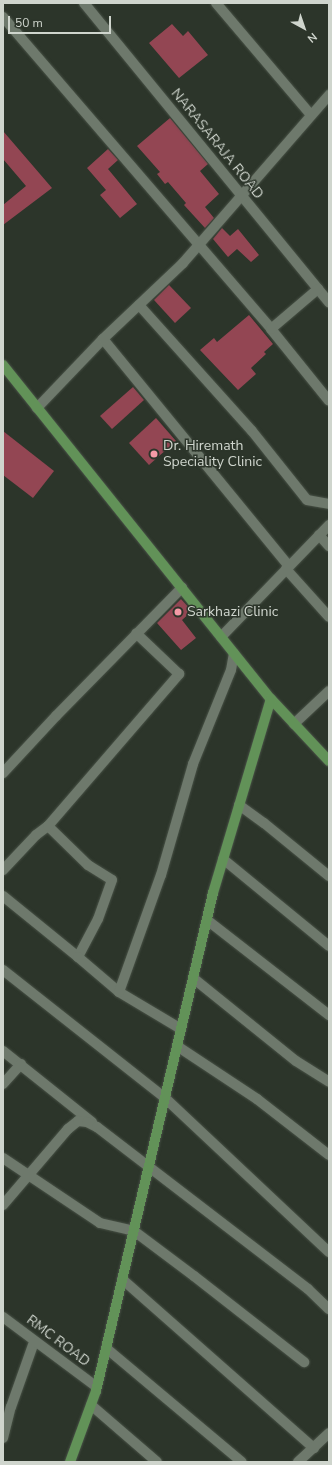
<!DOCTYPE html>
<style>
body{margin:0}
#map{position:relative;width:332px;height:1465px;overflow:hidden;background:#2c352a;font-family:"Nunito Sans",sans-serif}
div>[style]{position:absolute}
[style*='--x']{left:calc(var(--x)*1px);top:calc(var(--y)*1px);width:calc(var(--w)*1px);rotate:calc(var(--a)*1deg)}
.building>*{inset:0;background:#934653}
.roads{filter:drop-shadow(0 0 1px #485146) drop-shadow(0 0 1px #485146)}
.minor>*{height:10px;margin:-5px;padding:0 5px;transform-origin:5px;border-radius:5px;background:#6e796c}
.tertiary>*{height:10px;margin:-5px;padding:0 5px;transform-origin:5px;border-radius:5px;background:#6e796c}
.primary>*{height:10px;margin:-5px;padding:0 5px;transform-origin:5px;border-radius:5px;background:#629258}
.dots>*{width:11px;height:11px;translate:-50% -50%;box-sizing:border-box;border:2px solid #2c352a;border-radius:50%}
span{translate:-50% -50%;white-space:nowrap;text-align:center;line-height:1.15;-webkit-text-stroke:3px #2c352a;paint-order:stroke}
.street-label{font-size:14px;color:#cfd5cd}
.poi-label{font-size:14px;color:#cfd5cd}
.left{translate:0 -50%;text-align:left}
.frame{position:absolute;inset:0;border:4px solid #cfd5cd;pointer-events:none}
.north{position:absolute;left:284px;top:8px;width:40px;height:40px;-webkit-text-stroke:3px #2c352a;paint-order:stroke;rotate:140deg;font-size:11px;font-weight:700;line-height:16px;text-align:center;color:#cfd5cd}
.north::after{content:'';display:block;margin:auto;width:14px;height:18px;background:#cfd5cd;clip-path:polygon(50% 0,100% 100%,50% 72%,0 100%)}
.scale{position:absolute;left:8px;top:16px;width:103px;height:18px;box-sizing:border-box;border:2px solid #cfd5cd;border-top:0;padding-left:5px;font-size:12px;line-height:14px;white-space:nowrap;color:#cfd5cd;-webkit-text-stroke:3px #2c352a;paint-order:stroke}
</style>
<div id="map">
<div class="building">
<i style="clip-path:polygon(172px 24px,183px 36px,188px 31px,208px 55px,179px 78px,149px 43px)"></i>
<i style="clip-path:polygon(170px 118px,208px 164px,200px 171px,219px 194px,205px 207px,214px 218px,205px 228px,184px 205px,186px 203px,168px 182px,165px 184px,157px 174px,160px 172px,137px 146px)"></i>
<i style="clip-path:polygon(3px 131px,52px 188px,3px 225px,3px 205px,26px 186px,3px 159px)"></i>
<i style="clip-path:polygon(108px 149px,118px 160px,108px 169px,137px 204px,120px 218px,100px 195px,106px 190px,87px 168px)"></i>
<i style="clip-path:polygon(222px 228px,230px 236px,238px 229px,259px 255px,251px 262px,237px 249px,228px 257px,213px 239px)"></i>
<i style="clip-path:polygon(169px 285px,191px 308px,175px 323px,154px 300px)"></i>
<i style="clip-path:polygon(249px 315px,273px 344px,264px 352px,266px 354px,251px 368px,256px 374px,238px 390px,200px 350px,214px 338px,217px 342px)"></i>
<i style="clip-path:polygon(133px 387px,144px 400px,112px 429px,100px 416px)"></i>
<i style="clip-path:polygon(156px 418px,176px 441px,149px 465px,129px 443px)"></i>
<i style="clip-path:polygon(3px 431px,54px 471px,33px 498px,3px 475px)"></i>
<i style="clip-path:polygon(181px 599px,192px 611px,182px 620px,196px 638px,181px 650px,157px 623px)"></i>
</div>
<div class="roads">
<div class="minor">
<i style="--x:84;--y:3;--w:387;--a:50.7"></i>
<i style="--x:216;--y:3;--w:147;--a:49.7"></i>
<i style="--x:3;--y:17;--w:411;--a:49.3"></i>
<i style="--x:271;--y:329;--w:92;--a:51.1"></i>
<i style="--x:139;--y:305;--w:169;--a:48.1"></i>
<i style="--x:252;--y:431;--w:88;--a:51.4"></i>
<i style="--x:307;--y:500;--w:22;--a:10"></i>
<i style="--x:271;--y:329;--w:62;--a:-40.4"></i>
<i style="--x:103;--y:339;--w:293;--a:50.7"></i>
<i style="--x:37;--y:408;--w:95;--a:-46.3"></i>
<i style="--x:103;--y:339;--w:110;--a:-43.5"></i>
<i style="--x:183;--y:263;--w:223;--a:-49"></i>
<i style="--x:319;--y:535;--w:15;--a:48"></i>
<i style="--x:286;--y:569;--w:64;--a:48.1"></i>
<i style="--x:221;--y:637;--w:156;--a:-46"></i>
<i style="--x:294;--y:724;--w:48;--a:-43.3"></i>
<i style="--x:3;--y:773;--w:78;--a:-47.1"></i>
<i style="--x:56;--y:716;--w:180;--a:-45.5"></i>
<i style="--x:239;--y:805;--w:31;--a:36"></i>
<i style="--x:264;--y:823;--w:84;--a:39.2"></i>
<i style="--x:48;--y:826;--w:56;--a:44.3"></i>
<i style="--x:88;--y:865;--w:28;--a:32"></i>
<i style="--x:112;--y:880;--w:41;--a:109.7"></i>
<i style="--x:98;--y:919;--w:43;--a:117.8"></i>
<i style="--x:223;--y:859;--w:137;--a:39.4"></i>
<i style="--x:3;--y:870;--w:48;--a:-46.7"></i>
<i style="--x:36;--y:835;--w:15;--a:-37"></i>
<i style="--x:48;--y:826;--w:201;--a:-49.2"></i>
<i style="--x:179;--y:674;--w:59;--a:-136.4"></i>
<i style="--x:3;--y:896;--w:97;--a:39.1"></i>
<i style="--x:78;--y:957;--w:54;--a:40.5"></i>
<i style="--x:119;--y:992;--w:72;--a:30.8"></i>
<i style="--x:207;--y:920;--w:155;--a:37.9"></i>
<i style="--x:3;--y:970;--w:206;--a:38.3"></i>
<i style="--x:165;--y:1098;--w:225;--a:43.2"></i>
<i style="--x:193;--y:978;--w:132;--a:38.9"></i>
<i style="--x:296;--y:1061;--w:39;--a:32"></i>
<i style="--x:119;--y:992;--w:124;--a:-70.3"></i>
<i style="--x:161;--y:875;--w:116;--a:-73.9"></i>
<i style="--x:193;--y:764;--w:101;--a:-68"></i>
<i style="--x:231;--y:670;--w:17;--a:-80"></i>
<i style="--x:177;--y:1046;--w:96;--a:33.5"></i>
<i style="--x:257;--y:1099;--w:91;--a:37.9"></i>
<i style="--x:3;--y:1051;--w:114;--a:38.6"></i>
<i style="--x:3;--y:1084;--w:27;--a:-48"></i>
<i style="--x:3;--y:1158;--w:117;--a:33.8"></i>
<i style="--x:100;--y:1223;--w:35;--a:13"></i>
<i style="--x:134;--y:1231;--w:75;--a:36.9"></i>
<i style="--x:194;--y:1276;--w:140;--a:38"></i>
<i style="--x:3;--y:1205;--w:100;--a:-49.5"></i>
<i style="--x:68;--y:1129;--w:13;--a:-39"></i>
<i style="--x:78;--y:1121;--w:9;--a:6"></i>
<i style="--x:87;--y:1122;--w:11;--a:27"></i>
<i style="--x:97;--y:1127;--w:266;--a:37.5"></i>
<i style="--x:308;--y:1289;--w:29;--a:44"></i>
<i style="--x:122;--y:1279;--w:256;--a:41.4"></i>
<i style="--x:106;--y:1348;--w:177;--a:40"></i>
<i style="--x:91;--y:1405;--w:87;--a:40.8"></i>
<i style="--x:3;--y:1438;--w:32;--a:-76"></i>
<i style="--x:11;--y:1407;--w:66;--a:-70.5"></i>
<i style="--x:298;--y:1462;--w:42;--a:-43.1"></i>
</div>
<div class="tertiary">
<i style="--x:3;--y:1317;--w:117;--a:36.7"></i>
</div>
<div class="primary">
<i style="--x:3;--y:365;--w:428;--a:51.3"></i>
<i style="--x:271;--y:699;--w:85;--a:46.9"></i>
<i style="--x:70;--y:1462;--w:76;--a:-69.9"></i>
<i style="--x:96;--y:1391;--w:512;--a:-76.78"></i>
<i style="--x:213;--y:893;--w:202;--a:-73.4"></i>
</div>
</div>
<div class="dots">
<i style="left:154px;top:454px;background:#f49aa6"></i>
<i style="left:178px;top:612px;background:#f49aa6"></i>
</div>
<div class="street-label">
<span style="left:217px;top:144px;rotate:51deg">NARASARAJA ROAD</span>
<span style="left:58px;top:1341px;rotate:37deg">RMC ROAD</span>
</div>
<div class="poi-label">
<span class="left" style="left:163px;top:454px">Dr. Hiremath<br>Speciality Clinic</span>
<span class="left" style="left:187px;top:612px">Sarkhazi Clinic</span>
</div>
<div class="frame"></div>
<div class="north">N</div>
<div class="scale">50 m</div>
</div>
